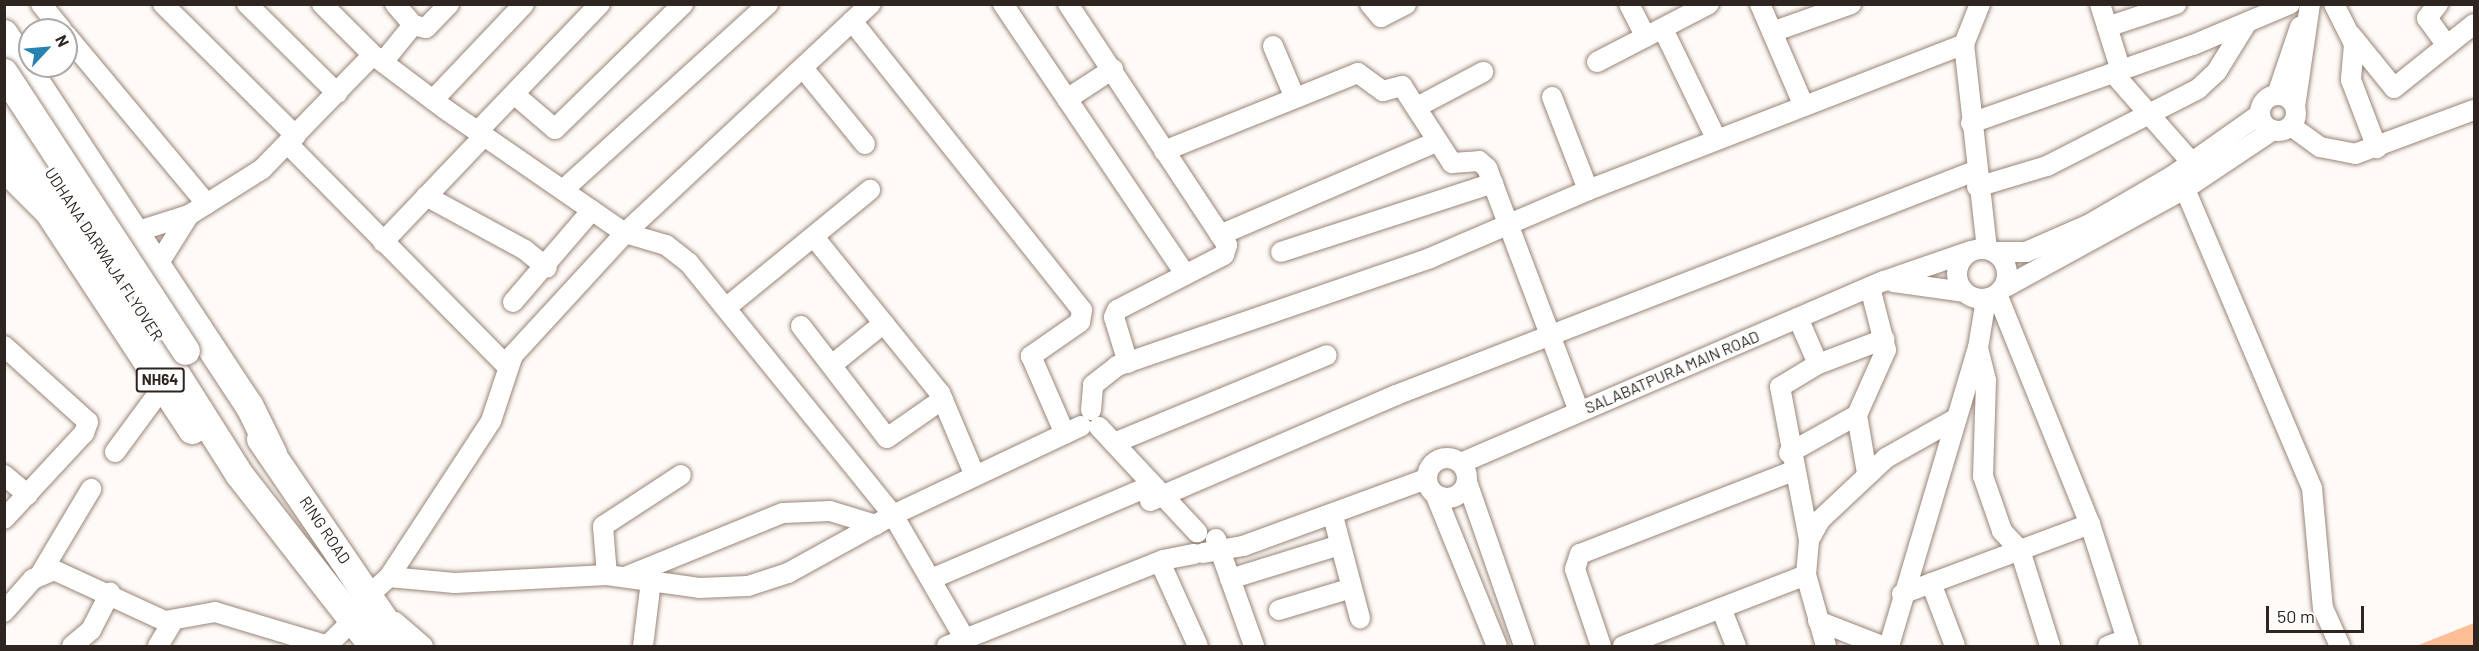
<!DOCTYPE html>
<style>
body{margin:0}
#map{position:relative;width:2479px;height:651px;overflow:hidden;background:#fefaf7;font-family:Barlow,sans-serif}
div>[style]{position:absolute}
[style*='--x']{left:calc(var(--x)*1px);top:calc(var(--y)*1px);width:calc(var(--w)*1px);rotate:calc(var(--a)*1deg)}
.green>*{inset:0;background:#fdbe95}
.roads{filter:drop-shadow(0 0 2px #998578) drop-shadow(0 0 2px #998578)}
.minor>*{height:20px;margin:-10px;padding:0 10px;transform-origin:10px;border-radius:10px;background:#fff}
.minor>.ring{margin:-10px;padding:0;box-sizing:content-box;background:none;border:20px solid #fff;border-radius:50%}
.highway>*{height:28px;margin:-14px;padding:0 14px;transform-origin:14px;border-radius:14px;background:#fff}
.bridges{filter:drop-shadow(0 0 2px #998578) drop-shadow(0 0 2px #998578)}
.highway-bridge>*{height:28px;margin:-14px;padding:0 14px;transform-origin:14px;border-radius:14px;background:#fff}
span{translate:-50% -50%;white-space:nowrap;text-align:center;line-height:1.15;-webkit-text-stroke:6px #fff;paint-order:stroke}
.shield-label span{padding:2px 4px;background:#fff;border:2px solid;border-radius:4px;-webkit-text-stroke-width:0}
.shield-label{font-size:15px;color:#2e2520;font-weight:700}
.street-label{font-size:16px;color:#2e2520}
.frame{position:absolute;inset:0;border:6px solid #2e2520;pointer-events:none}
.north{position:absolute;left:18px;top:18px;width:60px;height:60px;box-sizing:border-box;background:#fff;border:2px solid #aba8a6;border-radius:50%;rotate:64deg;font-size:16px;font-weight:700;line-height:24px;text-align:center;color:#2e2520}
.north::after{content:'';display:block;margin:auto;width:21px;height:27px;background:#2683b0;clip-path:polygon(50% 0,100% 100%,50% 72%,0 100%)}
.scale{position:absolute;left:2266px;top:606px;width:98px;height:27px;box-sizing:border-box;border:3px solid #2e2520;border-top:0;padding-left:8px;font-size:18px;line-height:21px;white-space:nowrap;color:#2e2520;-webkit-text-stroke:4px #fff;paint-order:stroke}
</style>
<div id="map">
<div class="green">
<i style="clip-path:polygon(2474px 623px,2474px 646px,2416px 646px)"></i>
</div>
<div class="roads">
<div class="minor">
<i style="--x:41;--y:4;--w:33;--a:51"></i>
<i style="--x:163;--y:4;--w:187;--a:44.8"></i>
<i style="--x:247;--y:4;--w:127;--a:44.7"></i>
<i style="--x:322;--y:4;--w:72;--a:45"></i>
<i style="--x:373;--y:55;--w:90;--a:36.9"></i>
<i style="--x:445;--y:109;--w:219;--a:34.6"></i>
<i style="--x:625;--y:233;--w:43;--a:16.3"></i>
<i style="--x:666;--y:245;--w:29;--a:38"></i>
<i style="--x:689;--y:263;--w:324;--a:51"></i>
<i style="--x:893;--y:515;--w:143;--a:59.9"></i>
<i style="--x:395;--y:4;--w:28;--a:49"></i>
<i style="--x:1003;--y:4;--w:326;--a:56"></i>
<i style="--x:1068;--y:4;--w:289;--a:56.6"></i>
<i style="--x:1227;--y:245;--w:10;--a:107"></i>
<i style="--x:1224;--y:255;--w:120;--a:152.8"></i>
<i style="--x:1117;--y:310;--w:8;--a:113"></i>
<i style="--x:1114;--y:317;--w:48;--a:73.1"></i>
<i style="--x:1370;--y:4;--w:17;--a:50"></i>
<i style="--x:1381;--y:17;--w:28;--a:-27"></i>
<i style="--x:1629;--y:4;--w:37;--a:63"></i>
<i style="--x:1760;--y:4;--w:111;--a:66.7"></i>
<i style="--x:1980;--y:4;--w:43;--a:111.8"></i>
<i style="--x:1964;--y:44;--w:206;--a:83.6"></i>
<i style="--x:2100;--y:4;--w:70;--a:72.6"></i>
<i style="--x:2334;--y:4;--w:45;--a:63.4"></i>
<i style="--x:2354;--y:44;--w:36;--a:95"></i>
<i style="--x:2351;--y:80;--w:73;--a:69.1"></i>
<i style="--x:2438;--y:4;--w:18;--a:128"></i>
<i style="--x:2427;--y:18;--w:34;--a:54"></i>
<i style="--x:852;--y:21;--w:369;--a:51.5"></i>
<i style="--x:1082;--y:310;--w:12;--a:99"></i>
<i style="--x:1080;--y:322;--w:60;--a:145.2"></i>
<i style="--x:1031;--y:356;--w:85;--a:66.4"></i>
<i style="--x:2107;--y:27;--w:73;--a:-18.4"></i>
<i style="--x:1663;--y:29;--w:123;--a:64.1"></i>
<i style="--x:1772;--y:32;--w:84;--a:-19.5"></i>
<i style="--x:66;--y:35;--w:220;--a:50.2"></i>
<i style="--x:2351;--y:35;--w:68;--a:50.9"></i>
<i style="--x:2394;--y:88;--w:102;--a:-38.7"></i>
<i style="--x:1273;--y:46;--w:56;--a:67.1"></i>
<i style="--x:383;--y:62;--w:48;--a:-51"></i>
<i style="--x:413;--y:25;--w:13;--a:13"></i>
<i style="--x:426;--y:28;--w:33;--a:-46"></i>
<i style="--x:1597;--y:62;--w:126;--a:-27.4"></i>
<i style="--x:803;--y:68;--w:98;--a:50.8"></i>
<i style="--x:2113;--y:73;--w:120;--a:48.7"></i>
<i style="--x:514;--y:94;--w:54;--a:40.5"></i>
<i style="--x:555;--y:129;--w:179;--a:-44.3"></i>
<i class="ring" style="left:2260px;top:95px;width:16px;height:16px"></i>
<i style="--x:2277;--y:95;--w:72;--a:-71.3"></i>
<i style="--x:1552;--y:97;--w:100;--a:68.8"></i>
<i style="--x:1067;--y:99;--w:55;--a:-33.1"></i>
<i style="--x:433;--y:100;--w:132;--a:-46.5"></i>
<i style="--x:1417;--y:107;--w:75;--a:-27.9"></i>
<i style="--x:2295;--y:107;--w:104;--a:-81.7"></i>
<i style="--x:1971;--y:123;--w:235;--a:-19.4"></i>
<i style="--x:2193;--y:45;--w:105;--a:-22.9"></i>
<i style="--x:2291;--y:126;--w:36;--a:36"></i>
<i style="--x:2320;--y:147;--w:36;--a:11"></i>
<i style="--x:2355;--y:154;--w:127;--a:-20.3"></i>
<i style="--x:478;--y:131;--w:176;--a:-46.2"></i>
<i style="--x:288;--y:144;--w:312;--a:45.4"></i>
<i style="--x:1164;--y:151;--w:209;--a:-21.9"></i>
<i style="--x:1358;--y:73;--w:31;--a:36"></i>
<i style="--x:1383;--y:91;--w:20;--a:-15"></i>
<i style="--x:1402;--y:86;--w:92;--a:57"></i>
<i style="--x:1452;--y:163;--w:27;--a:-4"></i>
<i style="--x:1479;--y:161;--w:11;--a:41"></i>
<i style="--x:1487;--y:168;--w:260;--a:69.3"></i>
<i style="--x:1977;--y:187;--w:73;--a:-16.7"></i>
<i style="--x:2047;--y:166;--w:169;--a:-27"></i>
<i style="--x:2198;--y:89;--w:26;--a:-43"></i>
<i style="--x:2217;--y:71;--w:55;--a:-58.3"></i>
<i style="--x:2185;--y:189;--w:325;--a:67"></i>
<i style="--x:2312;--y:488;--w:121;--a:84.8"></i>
<i style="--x:2323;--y:608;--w:42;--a:65.9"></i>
<i style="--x:563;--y:190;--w:277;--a:-42.2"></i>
<i style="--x:426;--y:196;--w:113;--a:28.6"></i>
<i style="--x:525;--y:250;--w:28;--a:39"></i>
<i style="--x:135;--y:232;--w:57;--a:-17.5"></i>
<i style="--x:189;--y:215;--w:86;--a:-32.2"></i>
<i style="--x:262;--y:169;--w:159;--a:-45.8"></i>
<i style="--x:1220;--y:235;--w:237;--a:-23.3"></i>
<i style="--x:814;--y:237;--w:201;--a:51.1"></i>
<i style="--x:940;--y:393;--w:90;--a:67.1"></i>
<i style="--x:383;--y:242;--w:146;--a:-46.4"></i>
<i class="ring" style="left:1957px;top:249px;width:30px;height:30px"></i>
<i style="--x:1281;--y:252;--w:223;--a:-18"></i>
<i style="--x:1994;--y:252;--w:32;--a:0"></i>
<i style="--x:2026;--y:252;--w:70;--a:-23.6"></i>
<i style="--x:2090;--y:224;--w:97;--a:-30.3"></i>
<i style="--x:2174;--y:175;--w:105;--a:-35.3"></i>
<i style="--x:157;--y:266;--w:60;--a:-57.9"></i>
<i style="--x:1893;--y:282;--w:72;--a:8"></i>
<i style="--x:2002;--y:289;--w:209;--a:-28.7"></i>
<i style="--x:2185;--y:189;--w:106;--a:-33.8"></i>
<i style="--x:1997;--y:294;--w:248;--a:68"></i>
<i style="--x:2090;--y:524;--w:128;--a:72.3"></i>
<i style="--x:513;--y:302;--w:121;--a:-49.3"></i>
<i style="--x:727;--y:307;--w:185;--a:-39.3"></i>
<i style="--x:1798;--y:318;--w:50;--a:66.5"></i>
<i style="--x:801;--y:326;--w:141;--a:52.5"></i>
<i style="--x:887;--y:438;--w:68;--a:-34.9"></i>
<i style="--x:4;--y:346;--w:113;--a:42.1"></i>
<i style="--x:88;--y:422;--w:12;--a:110"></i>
<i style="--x:84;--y:433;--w:117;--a:132.9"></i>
<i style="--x:1978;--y:348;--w:34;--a:76"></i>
<i style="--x:1986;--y:381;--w:95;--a:91.8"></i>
<i style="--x:1983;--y:476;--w:58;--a:70.9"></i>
<i style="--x:2002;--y:531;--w:26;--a:47"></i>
<i style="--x:2020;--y:550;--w:101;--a:72.6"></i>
<i style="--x:833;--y:364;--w:65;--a:-38.8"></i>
<i style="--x:1091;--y:410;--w:25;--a:-85"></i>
<i style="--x:1093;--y:385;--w:31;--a:-38"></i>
<i style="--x:1117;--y:366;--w:331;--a:-19"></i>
<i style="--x:1430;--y:258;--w:181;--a:-23.2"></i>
<i style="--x:1596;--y:187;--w:395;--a:-21.2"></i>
<i style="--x:1099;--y:427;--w:144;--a:47"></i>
<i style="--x:1114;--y:443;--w:230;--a:-22.4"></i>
<i style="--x:115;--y:452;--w:81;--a:-53.6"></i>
<i style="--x:1789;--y:453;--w:78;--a:-29.2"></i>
<i class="ring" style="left:1427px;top:458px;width:20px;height:20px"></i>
<i style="--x:1461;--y:463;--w:460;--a:-23.3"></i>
<i style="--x:1884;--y:281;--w:92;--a:-19"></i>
<i style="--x:1867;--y:473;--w:59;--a:-99.8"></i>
<i style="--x:1857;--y:415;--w:71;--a:-66"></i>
<i style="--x:1886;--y:350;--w:65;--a:-104.3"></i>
<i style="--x:4;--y:475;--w:31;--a:40"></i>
<i style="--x:1467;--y:482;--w:174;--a:70.8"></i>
<i style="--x:1436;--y:496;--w:162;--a:67.9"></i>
<i style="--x:1150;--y:501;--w:268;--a:-23.3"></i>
<i style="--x:1396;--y:395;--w:621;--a:-21.15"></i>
<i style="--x:1333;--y:516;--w:106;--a:75.2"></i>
<i style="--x:1216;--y:539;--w:114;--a:70.4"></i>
<i style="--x:1809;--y:540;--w:156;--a:-100.7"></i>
<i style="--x:1780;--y:387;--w:44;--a:-31.2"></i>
<i style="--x:1818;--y:364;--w:71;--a:-20.7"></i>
<i style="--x:1203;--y:553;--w:41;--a:-9.9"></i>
<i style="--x:1243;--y:546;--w:195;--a:-20.1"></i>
<i style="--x:1160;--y:562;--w:92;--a:65.7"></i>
<i style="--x:41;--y:573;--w:98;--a:-59.2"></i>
<i style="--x:607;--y:575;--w:49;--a:-94.7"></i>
<i style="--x:603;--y:526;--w:93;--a:-33.2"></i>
<i style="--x:389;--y:577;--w:66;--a:5.2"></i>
<i style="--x:455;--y:583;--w:152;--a:-3"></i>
<i style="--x:607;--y:575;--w:93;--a:8"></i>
<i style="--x:699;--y:588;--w:49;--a:-2.3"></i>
<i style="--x:748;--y:586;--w:42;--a:-18"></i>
<i style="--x:788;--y:573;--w:120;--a:-28.9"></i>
<i style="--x:893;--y:515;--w:208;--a:-25.3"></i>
<i style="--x:625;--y:577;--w:170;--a:-22.1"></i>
<i style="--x:783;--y:513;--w:47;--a:-2.4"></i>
<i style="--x:830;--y:511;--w:48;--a:16.9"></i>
<i style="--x:931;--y:579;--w:228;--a:-23"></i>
<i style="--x:1230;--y:579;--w:115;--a:-17.2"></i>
<i style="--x:1931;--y:583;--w:67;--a:69.1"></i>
<i style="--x:1902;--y:594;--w:201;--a:-20.4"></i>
<i style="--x:369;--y:595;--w:27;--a:-42"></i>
<i style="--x:389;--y:577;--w:186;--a:-56.8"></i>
<i style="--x:491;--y:421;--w:70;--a:-71.6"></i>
<i style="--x:513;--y:355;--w:166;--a:-47.4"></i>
<i style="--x:625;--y:233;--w:336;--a:-43"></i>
<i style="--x:1721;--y:608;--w:41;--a:68.5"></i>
<i style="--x:1279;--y:610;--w:76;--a:-16.8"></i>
<i style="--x:4;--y:612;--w:44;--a:-48.7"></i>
<i style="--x:33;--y:579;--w:23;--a:-23"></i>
<i style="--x:54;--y:570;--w:122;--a:24.7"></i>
<i style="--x:165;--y:621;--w:51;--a:-10.2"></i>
<i style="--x:215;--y:612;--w:118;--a:16.7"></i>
<i style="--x:1818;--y:621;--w:69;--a:21.3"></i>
<i style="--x:395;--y:622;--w:37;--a:41"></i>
<i style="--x:72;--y:646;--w:25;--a:-40"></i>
<i style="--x:91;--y:630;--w:42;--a:-62.8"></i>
<i style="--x:158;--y:646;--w:27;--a:-59"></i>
<i style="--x:327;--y:646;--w:35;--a:-45"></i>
<i style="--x:643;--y:646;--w:65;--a:-83"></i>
<i style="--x:947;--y:646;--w:232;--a:-21.7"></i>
<i style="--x:1163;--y:560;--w:32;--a:-11"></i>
<i style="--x:1601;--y:646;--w:81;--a:-108.7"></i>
<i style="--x:1575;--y:569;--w:16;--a:-72"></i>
<i style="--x:1580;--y:554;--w:229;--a:-21.3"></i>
<i style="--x:1623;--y:646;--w:196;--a:-21.2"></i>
<i style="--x:1826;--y:646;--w:74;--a:-105.7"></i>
<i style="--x:1806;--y:575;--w:35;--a:-85"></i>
<i style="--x:1809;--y:540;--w:23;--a:-61"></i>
<i style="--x:1820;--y:520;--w:91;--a:-43.2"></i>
<i style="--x:1886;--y:458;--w:81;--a:-29.4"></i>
<i style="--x:1889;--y:646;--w:311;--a:-73.4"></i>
<i style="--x:1978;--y:348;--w:50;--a:-80.7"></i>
<i style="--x:2108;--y:646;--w:20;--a:-20"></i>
</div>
<div class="highway">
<i style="--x:4;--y:34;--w:445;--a:56.6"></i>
<i style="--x:249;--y:405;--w:55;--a:63.9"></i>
<i style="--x:4;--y:102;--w:440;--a:57.7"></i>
<i style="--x:239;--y:474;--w:218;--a:52.1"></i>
<i style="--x:4;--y:143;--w:44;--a:57"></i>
<i style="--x:4;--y:167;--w:64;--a:45"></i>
<i style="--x:49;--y:212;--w:261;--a:56.7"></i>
<i style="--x:261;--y:439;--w:250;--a:55.7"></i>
</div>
</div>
<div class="bridges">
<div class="highway-bridge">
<i style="--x:4;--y:73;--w:332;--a:56.8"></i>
</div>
</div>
<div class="shield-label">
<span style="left:160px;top:380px">NH64</span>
</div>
<div class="street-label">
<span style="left:104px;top:254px;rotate:57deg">UDHANA DARWAJA FLYOVER</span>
<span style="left:1672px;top:372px;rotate:-23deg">SALABATPURA MAIN ROAD</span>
<span style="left:325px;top:530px;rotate:56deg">RING ROAD</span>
</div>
<div class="frame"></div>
<div class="north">N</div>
<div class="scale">50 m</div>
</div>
